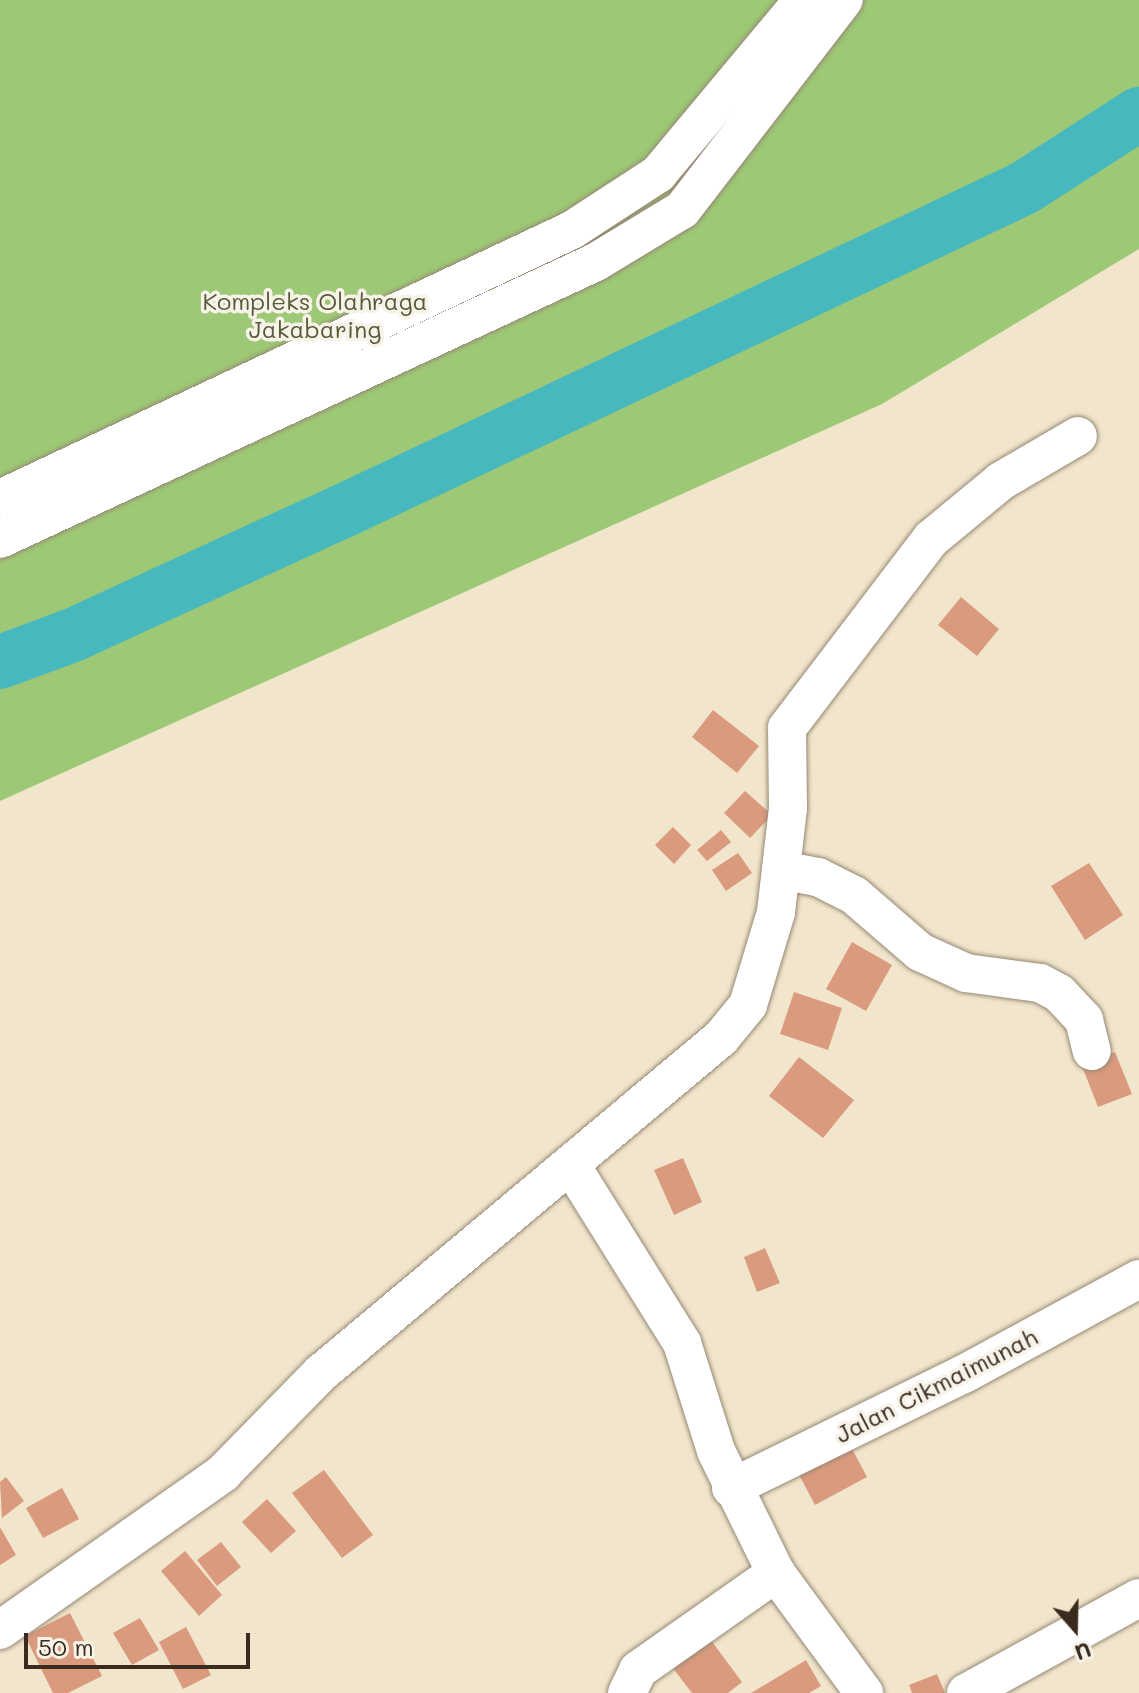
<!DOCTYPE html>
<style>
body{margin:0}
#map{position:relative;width:1139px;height:1693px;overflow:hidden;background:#f1e6cc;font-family:Mali,sans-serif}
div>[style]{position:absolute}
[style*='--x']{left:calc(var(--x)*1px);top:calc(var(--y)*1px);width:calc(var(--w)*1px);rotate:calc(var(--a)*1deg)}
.green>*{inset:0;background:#9dc875}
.river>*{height:54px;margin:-27px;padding:0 27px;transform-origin:27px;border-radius:27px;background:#48b8bf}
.building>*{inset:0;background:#da9a7e}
.roads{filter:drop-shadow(0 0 2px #968875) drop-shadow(0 0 2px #968875)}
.minor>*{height:38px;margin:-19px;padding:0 19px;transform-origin:19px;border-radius:19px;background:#fff}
span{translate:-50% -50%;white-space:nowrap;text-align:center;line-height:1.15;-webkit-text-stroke:7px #f7f3e8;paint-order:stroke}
.park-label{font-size:24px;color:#585938}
.street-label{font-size:24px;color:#3b2a1e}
.north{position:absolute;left:1035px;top:1589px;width:80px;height:80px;-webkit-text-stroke:6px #f7f3e8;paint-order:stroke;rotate:160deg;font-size:22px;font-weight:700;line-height:32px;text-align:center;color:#3b2a1e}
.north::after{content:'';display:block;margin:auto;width:28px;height:36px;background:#3b2a1e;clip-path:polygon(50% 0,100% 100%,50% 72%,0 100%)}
.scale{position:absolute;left:24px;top:1633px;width:226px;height:36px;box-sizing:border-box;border:4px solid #3b2a1e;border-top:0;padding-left:10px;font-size:24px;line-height:28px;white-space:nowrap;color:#3b2a1e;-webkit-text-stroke:6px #f7f3e8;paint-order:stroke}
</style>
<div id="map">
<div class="green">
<i style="clip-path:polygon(0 0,1139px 0,1139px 249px,882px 404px,0 801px)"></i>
</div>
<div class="river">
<i style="--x:0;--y:662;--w:78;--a:-20.3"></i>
<i style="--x:73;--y:635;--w:295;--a:-24.7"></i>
<i style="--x:341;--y:512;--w:756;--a:-25.38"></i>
<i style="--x:1024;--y:188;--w:137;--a:-32.8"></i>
</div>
<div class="building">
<i style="clip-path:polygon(961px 597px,999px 629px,977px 656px,938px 625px)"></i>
<i style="clip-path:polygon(713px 710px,759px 746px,737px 773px,692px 737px)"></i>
<i style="clip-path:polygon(745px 791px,772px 815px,750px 838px,724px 813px)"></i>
<i style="clip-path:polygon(673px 827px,691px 845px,674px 864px,655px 845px)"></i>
<i style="clip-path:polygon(721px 830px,731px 842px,707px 861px,697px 850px)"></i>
<i style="clip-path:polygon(738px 853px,752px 873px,726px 891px,712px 870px)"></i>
<i style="clip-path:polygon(1089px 863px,1123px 915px,1085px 940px,1051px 886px)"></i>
<i style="clip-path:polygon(852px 942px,892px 965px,866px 1011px,826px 989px)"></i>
<i style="clip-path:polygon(794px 992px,842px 1008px,828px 1050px,780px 1034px)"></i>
<i style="clip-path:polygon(1115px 1052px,1132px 1094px,1098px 1107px,1082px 1066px)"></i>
<i style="clip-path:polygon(799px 1057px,854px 1100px,823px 1138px,769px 1096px)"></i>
<i style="clip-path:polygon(683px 1158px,702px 1202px,674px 1215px,654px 1170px)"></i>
<i style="clip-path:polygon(765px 1248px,780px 1283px,757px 1292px,744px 1257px)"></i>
<i style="clip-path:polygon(848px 1441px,867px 1477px,815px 1505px,796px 1469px)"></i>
<i style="clip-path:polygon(324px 1470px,373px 1535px,342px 1558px,292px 1493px)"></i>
<i style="clip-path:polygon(6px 1477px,24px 1501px,2px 1518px,0 1482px)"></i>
<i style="clip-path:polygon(62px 1488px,79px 1519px,43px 1538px,26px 1508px)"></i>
<i style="clip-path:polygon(267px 1499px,296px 1531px,271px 1553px,242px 1522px)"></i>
<i style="clip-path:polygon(0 1527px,16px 1555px,0 1565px)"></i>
<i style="clip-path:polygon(221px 1542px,241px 1567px,217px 1586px,197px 1560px)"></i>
<i style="clip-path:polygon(185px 1551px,222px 1595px,199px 1616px,161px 1571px)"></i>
<i style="clip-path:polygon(70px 1613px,102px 1676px,68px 1693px,53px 1693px,25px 1636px)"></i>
<i style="clip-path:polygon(140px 1618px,159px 1650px,132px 1665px,113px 1633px)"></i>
<i style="clip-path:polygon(186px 1627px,211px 1675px,183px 1689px,159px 1642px)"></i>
<i style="clip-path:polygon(710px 1639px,742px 1682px,728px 1693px,692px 1693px,672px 1667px)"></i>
<i style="clip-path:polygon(806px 1660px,821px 1686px,809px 1693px,751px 1693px)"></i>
<i style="clip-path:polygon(937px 1674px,945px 1693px,912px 1693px,909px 1685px)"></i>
</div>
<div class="roads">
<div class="minor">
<i style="--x:0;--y:499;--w:632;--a:-25.19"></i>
<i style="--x:572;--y:230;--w:103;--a:-33.1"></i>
<i style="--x:658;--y:174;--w:226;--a:-50.2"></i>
<i style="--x:0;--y:539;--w:657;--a:-24.93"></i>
<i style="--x:596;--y:262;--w:100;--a:-31.2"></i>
<i style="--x:682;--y:210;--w:265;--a:-52.4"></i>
<i style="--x:781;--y:870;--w:38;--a:11"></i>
<i style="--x:818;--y:877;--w:40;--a:26.6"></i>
<i style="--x:854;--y:895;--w:87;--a:40.8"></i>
<i style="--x:920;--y:952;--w:51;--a:24.5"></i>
<i style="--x:966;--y:973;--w:75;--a:7.7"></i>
<i style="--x:1040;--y:983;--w:21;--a:28"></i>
<i style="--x:1059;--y:993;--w:37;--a:47"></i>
<i style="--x:1084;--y:1020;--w:32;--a:76"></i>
<i style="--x:572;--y:1167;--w:208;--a:58"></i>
<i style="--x:682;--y:1343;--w:113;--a:72.5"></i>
<i style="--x:716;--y:1451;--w:136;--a:63.8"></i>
<i style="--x:776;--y:1573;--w:149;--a:53.7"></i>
<i style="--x:731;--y:1488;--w:259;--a:-26.1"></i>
<i style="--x:964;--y:1374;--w:199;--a:-28.5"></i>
<i style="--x:0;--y:1630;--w:273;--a:-35.1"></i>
<i style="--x:223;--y:1473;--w:140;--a:-45.6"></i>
<i style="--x:321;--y:1373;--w:522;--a:-39.95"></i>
<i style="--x:721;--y:1038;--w:43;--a:-50.7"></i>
<i style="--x:748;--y:1005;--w:97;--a:-73.2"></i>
<i style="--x:776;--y:912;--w:104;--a:-83.4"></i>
<i style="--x:788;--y:809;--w:81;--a:-90.7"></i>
<i style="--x:787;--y:728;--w:238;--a:-52.7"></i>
<i style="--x:931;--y:539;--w:91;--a:-39.6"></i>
<i style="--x:1001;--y:481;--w:89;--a:-30.3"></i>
<i style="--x:627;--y:1693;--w:25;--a:-64"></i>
<i style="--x:638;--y:1670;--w:169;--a:-35.1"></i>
<i style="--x:966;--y:1693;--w:197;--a:-28.8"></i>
</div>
</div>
<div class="park-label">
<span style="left:315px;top:315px">Kompleks Olahraga<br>Jakabaring</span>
</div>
<div class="street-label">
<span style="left:936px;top:1385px;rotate:-27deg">Jalan Cikmaimunah</span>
</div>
<div class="north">U</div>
<div class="scale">50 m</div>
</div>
